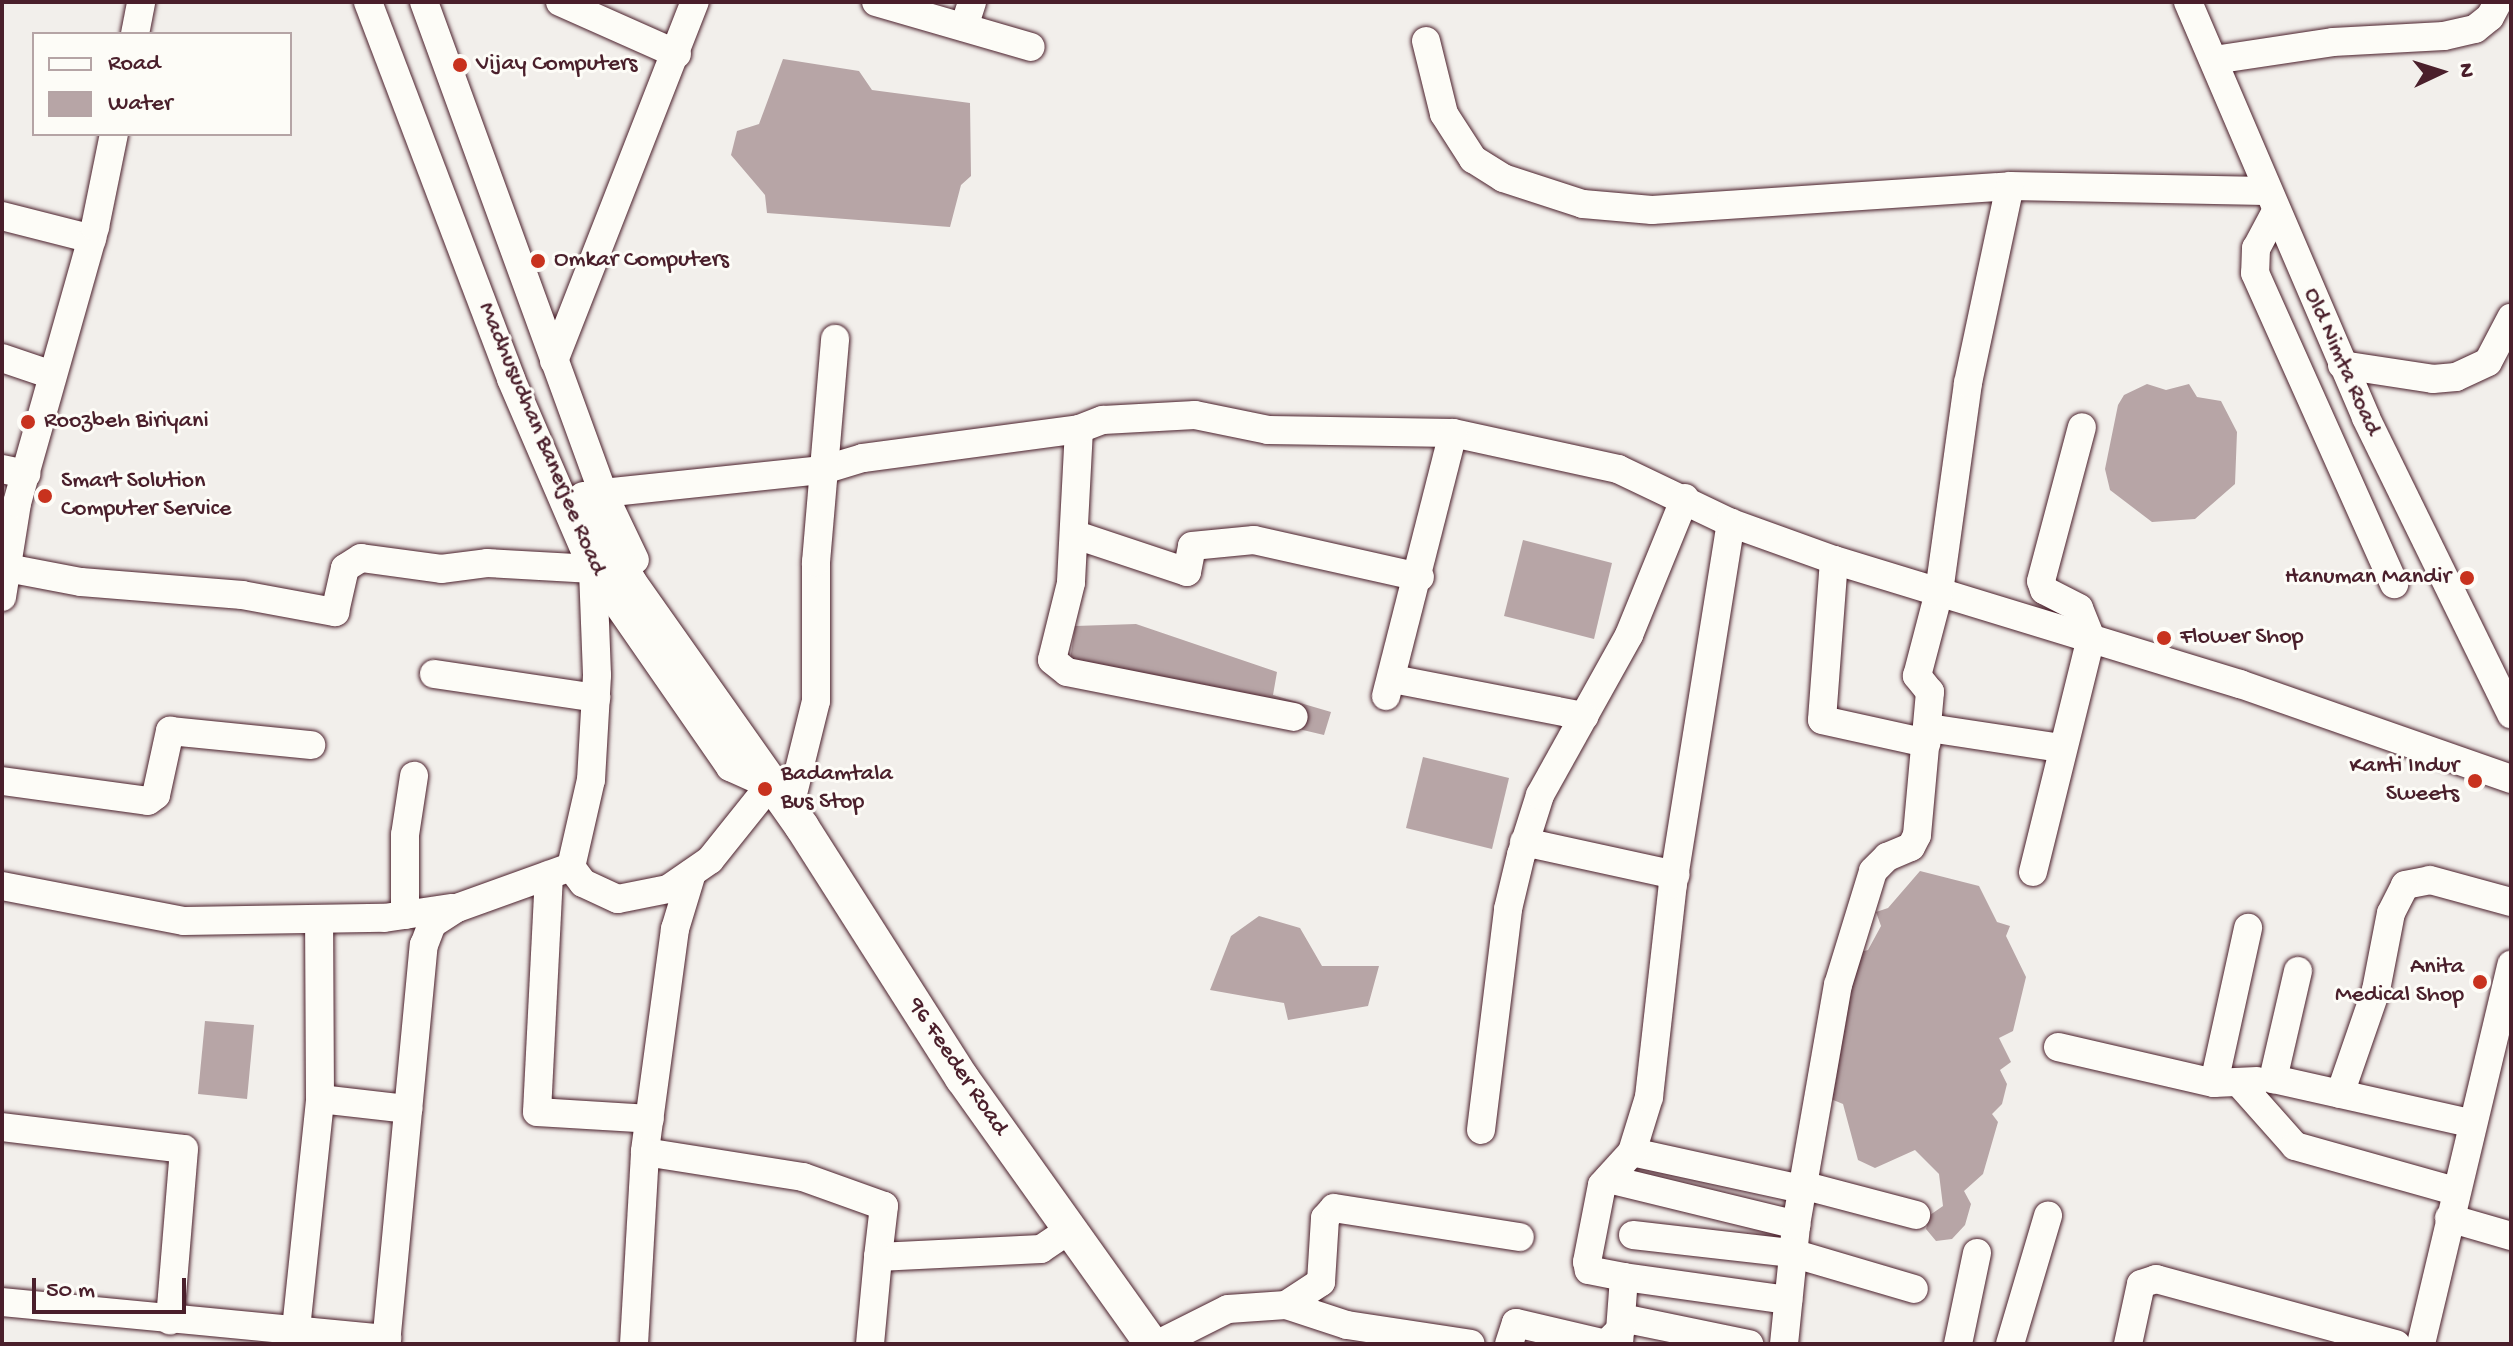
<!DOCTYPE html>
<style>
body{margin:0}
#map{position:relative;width:2513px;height:1346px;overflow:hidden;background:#f2efeb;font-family:"Gochi Hand",sans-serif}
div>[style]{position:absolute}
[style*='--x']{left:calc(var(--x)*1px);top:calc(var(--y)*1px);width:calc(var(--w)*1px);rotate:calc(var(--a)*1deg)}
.water>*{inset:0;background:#b7a5a6}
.roads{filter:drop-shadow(0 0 2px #4a1f2b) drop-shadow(0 0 2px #4a1f2b)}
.minor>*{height:28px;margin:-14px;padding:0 14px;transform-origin:14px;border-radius:14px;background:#fdfcf7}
.major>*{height:34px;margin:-17px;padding:0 17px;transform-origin:17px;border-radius:17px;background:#fdfcf7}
.dots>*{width:22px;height:22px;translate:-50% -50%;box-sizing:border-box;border:4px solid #fdfcf7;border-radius:50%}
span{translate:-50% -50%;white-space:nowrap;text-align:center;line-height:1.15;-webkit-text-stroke:6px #fdfcf7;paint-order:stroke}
.poi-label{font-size:24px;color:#4a1f2b}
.left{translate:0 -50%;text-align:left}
.right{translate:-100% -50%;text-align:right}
.street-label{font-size:24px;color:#4a1f2b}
.frame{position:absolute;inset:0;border:4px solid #4a1f2b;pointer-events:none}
.legend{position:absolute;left:32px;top:32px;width:260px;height:104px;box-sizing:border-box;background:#fdfcf7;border:2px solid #b5a4a5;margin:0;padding:10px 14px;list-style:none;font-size:24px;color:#4a1f2b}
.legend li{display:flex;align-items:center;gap:16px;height:40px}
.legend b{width:40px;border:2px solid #b5a4a5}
.north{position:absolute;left:2401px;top:32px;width:80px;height:80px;-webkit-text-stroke:6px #fdfcf7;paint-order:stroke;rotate:86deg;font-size:22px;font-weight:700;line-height:32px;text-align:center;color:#4a1f2b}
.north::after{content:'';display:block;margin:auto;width:28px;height:36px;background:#4a1f2b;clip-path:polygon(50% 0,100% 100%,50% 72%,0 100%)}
.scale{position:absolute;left:32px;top:1278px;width:154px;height:36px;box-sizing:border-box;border:4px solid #4a1f2b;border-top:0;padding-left:10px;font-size:24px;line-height:28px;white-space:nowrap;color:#4a1f2b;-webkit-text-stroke:6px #fdfcf7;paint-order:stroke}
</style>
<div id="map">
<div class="water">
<i style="clip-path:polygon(783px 59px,859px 71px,872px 90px,970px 103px,971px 176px,961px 185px,950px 227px,767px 213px,765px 195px,731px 155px,737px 131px,759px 124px)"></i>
<i style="clip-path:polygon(2147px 384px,2166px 390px,2189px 384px,2197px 397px,2221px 401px,2237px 432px,2235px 484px,2195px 519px,2152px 522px,2110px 490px,2105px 469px,2118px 405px,2124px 395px)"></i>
<i style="clip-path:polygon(1523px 540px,1612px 563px,1594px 639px,1504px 616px)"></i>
<i style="clip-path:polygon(1136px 624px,1277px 672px,1273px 695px,1331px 712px,1324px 735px,1068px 674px,1075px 626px)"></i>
<i style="clip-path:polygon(1423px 757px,1509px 778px,1492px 849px,1406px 828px)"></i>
<i style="clip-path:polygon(1920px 871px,1979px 886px,1997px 922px,2010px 926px,2006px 936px,2026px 977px,2013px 1031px,1999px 1038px,2011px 1062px,2000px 1070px,2007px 1084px,2002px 1104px,1992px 1114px,1998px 1122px,1983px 1174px,1964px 1191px,1971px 1204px,1965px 1225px,1952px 1239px,1936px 1241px,1926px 1229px,1930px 1215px,1943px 1206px,1939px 1174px,1915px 1150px,1875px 1168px,1858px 1160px,1843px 1104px,1826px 1097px,1853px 954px,1868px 950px,1881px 926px,1876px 912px,1888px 908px)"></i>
<i style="clip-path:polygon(1259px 916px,1300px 928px,1322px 966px,1379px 966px,1368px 1006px,1288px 1020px,1284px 1003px,1210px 990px,1231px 936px)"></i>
<i style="clip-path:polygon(205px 1021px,254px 1025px,247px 1099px,198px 1094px)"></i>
</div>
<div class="roads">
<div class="minor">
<i style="--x:368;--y:2;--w:403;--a:69.2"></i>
<i style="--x:511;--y:379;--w:207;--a:66.7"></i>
<i style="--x:593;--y:569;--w:241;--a:55.3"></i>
<i style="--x:730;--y:767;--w:44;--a:24.2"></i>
<i style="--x:424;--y:2;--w:523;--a:69.97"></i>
<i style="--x:603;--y:493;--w:74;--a:64.5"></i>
<i style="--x:560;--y:2;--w:128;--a:24"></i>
<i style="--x:876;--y:2;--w:161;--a:16.2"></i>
<i style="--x:2188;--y:2;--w:452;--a:66.8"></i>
<i style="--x:2366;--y:418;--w:330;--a:63.9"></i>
<i style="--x:964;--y:27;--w:26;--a:-72"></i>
<i style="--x:135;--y:34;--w:33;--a:-79"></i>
<i style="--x:1426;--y:41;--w:75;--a:76.1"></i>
<i style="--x:1444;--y:114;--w:54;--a:57.2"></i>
<i style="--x:1473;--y:159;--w:36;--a:32"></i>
<i style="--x:1503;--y:178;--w:84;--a:18"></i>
<i style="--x:1583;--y:204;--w:69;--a:5"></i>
<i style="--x:1652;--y:210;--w:359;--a:-3.8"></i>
<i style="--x:2010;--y:186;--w:255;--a:1.1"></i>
<i style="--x:2214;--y:60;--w:120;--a:-8.6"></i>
<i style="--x:2333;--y:42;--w:111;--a:-3.1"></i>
<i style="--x:2444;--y:36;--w:32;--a:-13"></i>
<i style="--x:2475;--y:29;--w:19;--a:-39"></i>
<i style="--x:2490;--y:17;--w:17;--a:-62"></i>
<i style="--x:2275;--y:213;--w:40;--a:118"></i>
<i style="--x:2256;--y:248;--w:25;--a:92"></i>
<i style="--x:2255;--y:273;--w:341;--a:65.9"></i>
<i style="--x:2;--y:216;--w:93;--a:14.3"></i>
<i style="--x:2;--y:358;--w:53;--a:18.8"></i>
<i style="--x:554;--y:361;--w:386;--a:-68.6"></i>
<i style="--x:2342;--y:365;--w:92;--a:8.7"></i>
<i style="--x:2433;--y:379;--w:23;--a:-5"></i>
<i style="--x:2456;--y:377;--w:35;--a:-25"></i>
<i style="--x:2488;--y:362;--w:50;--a:-62.4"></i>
<i style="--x:1079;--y:429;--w:154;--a:93"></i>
<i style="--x:1071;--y:583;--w:79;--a:103.9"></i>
<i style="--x:1052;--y:660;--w:19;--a:39"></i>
<i style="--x:1067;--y:672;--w:231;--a:11.2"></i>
<i style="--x:2;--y:469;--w:25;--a:12"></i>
<i style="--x:603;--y:493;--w:221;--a:-6"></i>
<i style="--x:823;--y:470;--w:42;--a:-16.7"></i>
<i style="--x:863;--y:458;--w:218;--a:-7.6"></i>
<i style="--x:1079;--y:429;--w:26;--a:-21"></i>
<i style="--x:1103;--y:420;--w:92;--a:-3.1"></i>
<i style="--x:1195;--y:415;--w:75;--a:11.6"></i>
<i style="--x:1268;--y:430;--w:185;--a:0.9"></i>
<i style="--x:1453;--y:433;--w:169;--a:12.3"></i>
<i style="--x:1618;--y:469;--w:125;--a:25.5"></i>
<i style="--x:1731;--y:523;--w:109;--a:19.8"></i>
<i style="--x:1834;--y:560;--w:425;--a:17"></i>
<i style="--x:2240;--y:684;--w:287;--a:19.3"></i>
<i style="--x:1076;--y:535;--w:117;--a:18.4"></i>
<i style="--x:1187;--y:572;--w:26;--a:-79"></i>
<i style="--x:1192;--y:546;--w:62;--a:-5.5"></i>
<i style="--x:1254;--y:540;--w:170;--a:12.6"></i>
<i style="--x:1834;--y:560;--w:160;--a:94.3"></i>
<i style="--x:1822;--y:720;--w:107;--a:12.4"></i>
<i style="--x:2;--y:567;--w:80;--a:10.8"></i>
<i style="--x:81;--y:582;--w:162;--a:4.6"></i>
<i style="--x:242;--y:595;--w:95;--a:10.4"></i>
<i style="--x:335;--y:612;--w:45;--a:-77.2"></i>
<i style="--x:345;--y:568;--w:19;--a:-32"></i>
<i style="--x:361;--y:558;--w:81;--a:7.8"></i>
<i style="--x:441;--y:569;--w:46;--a:-7.4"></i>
<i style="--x:487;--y:563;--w:106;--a:3.2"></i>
<i style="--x:2;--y:597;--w:95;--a:-80.9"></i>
<i style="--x:17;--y:503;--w:287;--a:-74.2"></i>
<i style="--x:95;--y:227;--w:95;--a:-78.5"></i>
<i style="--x:434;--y:674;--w:164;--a:8.4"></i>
<i style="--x:1393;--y:679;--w:195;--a:11"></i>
<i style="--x:1584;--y:716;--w:93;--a:-60.9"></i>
<i style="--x:1629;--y:635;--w:148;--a:-67.8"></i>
<i style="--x:1386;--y:696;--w:271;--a:-75.7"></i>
<i style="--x:1929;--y:728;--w:134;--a:8.6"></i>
<i style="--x:2;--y:781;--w:147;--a:7.8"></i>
<i style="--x:148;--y:801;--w:10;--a:-37"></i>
<i style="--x:156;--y:795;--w:66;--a:-77.7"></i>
<i style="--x:170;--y:731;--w:142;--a:5.7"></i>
<i style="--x:789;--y:810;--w:112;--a:-76.1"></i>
<i style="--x:816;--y:701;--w:139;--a:-90"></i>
<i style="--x:816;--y:562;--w:224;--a:-85.1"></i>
<i style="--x:1524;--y:842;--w:155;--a:12.3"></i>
<i style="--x:571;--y:867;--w:89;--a:-77.1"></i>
<i style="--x:591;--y:780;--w:105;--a:-86.7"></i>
<i style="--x:597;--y:675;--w:105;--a:-92.2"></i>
<i style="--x:2033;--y:872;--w:241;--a:-76.1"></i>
<i style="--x:2091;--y:638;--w:32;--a:-112"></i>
<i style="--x:2079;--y:608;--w:39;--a:-153"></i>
<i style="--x:2044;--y:590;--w:9;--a:-108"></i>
<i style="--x:2041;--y:581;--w:159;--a:-75.1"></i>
<i style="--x:692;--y:873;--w:59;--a:106.9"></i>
<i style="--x:675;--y:929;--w:225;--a:97.7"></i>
<i style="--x:645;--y:1152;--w:160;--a:9"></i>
<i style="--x:803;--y:1177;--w:86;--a:19.7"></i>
<i style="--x:884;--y:1206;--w:51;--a:96.7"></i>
<i style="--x:878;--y:1257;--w:163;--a:-2.8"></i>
<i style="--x:1041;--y:1249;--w:34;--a:-34"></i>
<i style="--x:549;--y:875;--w:237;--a:92.9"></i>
<i style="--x:537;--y:1112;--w:113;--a:3.5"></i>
<i style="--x:2;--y:886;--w:185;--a:10.9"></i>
<i style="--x:184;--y:921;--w:200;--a:-0.9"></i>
<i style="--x:384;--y:918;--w:69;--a:-8.4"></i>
<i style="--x:405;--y:915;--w:80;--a:-90"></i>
<i style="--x:405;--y:835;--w:60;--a:-81.3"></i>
<i style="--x:2298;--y:971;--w:111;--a:103"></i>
<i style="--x:2273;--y:1079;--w:202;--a:12.6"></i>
<i style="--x:2058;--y:1047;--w:160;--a:13"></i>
<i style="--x:2214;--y:1083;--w:43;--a:-2.7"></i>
<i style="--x:2214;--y:1083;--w:159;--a:-77.6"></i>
<i style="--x:2240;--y:1084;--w:83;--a:48.4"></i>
<i style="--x:2295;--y:1146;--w:166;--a:15.7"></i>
<i style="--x:2340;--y:1094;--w:110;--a:-70.9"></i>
<i style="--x:2376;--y:990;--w:78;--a:-79"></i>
<i style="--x:2391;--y:913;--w:31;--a:-63"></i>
<i style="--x:2405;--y:885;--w:25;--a:-11"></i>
<i style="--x:2430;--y:880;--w:84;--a:15.2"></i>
<i style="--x:320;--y:1099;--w:89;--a:6.5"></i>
<i style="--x:2;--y:1127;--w:183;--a:6.9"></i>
<i style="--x:184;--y:1149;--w:172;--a:94.7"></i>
<i style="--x:1481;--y:1130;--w:223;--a:-83"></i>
<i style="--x:1508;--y:909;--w:56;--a:-76.5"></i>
<i style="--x:1521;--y:855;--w:63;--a:-72.4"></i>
<i style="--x:1540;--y:795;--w:90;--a:-60.9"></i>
<i style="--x:1632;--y:1152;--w:174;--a:12.3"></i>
<i style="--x:1608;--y:1179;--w:194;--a:13.7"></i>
<i style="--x:1802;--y:1185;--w:118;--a:14.7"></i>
<i style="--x:2449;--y:1218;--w:65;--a:16.2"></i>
<i style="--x:1633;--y:1235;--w:160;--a:6.5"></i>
<i style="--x:1792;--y:1253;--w:127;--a:16.4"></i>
<i style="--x:1624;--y:1277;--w:166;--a:8"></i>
<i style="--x:2;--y:1302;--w:387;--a:5.5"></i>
<i style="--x:1286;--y:1305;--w:42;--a:-33.3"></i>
<i style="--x:1321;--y:1282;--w:64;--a:-86.4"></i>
<i style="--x:1325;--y:1218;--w:13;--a:-48"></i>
<i style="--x:1334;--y:1208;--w:188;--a:8.9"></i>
<i style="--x:1622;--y:1318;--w:130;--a:11.6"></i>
<i style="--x:296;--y:1329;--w:231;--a:-84"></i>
<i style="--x:320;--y:1099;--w:178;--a:-90.3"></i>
<i style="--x:386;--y:1344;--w:401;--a:-84.6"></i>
<i style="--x:424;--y:945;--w:22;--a:-69"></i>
<i style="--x:432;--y:924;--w:30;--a:-33"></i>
<i style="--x:457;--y:908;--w:121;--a:-19.8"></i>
<i style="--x:571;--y:867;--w:20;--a:53"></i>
<i style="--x:583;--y:883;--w:38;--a:25"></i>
<i style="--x:618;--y:899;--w:51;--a:-11.3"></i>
<i style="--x:668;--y:889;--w:51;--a:-34.6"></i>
<i style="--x:710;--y:860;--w:96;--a:-51.3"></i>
<i style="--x:634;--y:1344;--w:192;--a:-86.7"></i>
<i style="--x:870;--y:1344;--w:87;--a:-84.7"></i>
<i style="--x:1158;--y:1344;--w:78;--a:-26.6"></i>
<i style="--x:1228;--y:1309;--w:58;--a:-3.9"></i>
<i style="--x:1286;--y:1305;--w:64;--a:18.2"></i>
<i style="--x:1347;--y:1325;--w:125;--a:8.7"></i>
<i style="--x:1509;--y:1344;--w:22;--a:-72"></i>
<i style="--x:1516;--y:1323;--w:92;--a:13.1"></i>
<i style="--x:1606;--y:1344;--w:21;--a:-45"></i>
<i style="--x:1619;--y:1344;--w:67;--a:-85.7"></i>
<i style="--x:1624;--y:1277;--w:36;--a:-169"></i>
<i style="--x:1589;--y:1270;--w:8;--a:-104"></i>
<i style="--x:1587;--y:1262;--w:78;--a:-79"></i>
<i style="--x:1602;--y:1185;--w:45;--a:-47.7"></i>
<i style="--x:1632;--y:1152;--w:58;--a:-72.8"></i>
<i style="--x:1649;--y:1097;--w:214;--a:-83.6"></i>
<i style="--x:1673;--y:884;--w:366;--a:-80.9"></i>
<i style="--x:1784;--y:1344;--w:120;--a:-84.2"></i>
<i style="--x:1796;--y:1225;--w:244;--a:-80.1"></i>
<i style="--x:1838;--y:985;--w:119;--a:-72.9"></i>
<i style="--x:1873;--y:871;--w:20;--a:-45"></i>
<i style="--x:1887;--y:857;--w:26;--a:-23"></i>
<i style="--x:1911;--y:847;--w:13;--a:-63"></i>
<i style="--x:1917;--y:835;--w:144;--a:-84.8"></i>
<i style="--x:1930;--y:692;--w:21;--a:-129"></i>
<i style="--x:1917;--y:676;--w:87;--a:-75.3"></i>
<i style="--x:1939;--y:592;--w:211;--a:-82.1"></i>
<i style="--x:1968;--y:383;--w:201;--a:-78"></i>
<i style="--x:1958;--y:1344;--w:93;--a:-78.2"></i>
<i style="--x:2010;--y:1344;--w:134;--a:-73.5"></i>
<i style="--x:2128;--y:1344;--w:61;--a:-77.8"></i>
<i style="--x:2141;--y:1284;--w:16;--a:-18"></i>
<i style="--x:2156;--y:1279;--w:249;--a:15.2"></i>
<i style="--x:2421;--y:1344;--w:390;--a:-76.6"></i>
</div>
<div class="major">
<i style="--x:584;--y:499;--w:96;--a:61.3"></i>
<i style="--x:630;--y:583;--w:299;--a:54.8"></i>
<i style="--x:802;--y:827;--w:298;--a:57.5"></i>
<i style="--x:962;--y:1078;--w:327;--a:54.5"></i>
</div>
</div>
<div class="dots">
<i style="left:460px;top:65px;background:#c8321e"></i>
<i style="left:538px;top:261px;background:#c8321e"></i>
<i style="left:28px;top:422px;background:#c8321e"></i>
<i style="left:45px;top:496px;background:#c8321e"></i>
<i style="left:2467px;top:578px;background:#c8321e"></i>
<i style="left:2164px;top:638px;background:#c8321e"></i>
<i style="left:2475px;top:781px;background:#c8321e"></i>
<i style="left:765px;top:789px;background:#c8321e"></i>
<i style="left:2480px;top:982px;background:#c8321e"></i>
</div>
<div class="poi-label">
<span class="left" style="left:476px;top:65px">Vijay Computers</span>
<span class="left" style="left:554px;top:261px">Omkar Computers</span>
<span class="left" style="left:44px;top:422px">Roozbeh Biriyani</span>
<span class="left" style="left:61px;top:496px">Smart Solution<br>Computer Service</span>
<span class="right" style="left:2451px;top:578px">Hanuman Mandir</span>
<span class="left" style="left:2180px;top:638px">Flower Shop</span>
<span class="right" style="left:2459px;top:781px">Kanti Indur<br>Sweets</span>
<span class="left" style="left:781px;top:789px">Badamtala<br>Bus Stop</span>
<span class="right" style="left:2464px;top:982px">Anita<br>Medical Shop</span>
</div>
<div class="street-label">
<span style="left:2341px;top:362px;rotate:66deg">Old Nimta Road</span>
<span style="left:541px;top:439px;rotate:67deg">Madhusudhan Banerjee Road</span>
<span style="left:957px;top:1067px;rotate:56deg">96 Feeder Road</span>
</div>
<div class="frame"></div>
<ul class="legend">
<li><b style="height:10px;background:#fdfcf7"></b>Road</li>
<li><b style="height:22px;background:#b7a5a6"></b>Water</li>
</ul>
<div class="north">N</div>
<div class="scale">50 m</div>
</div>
